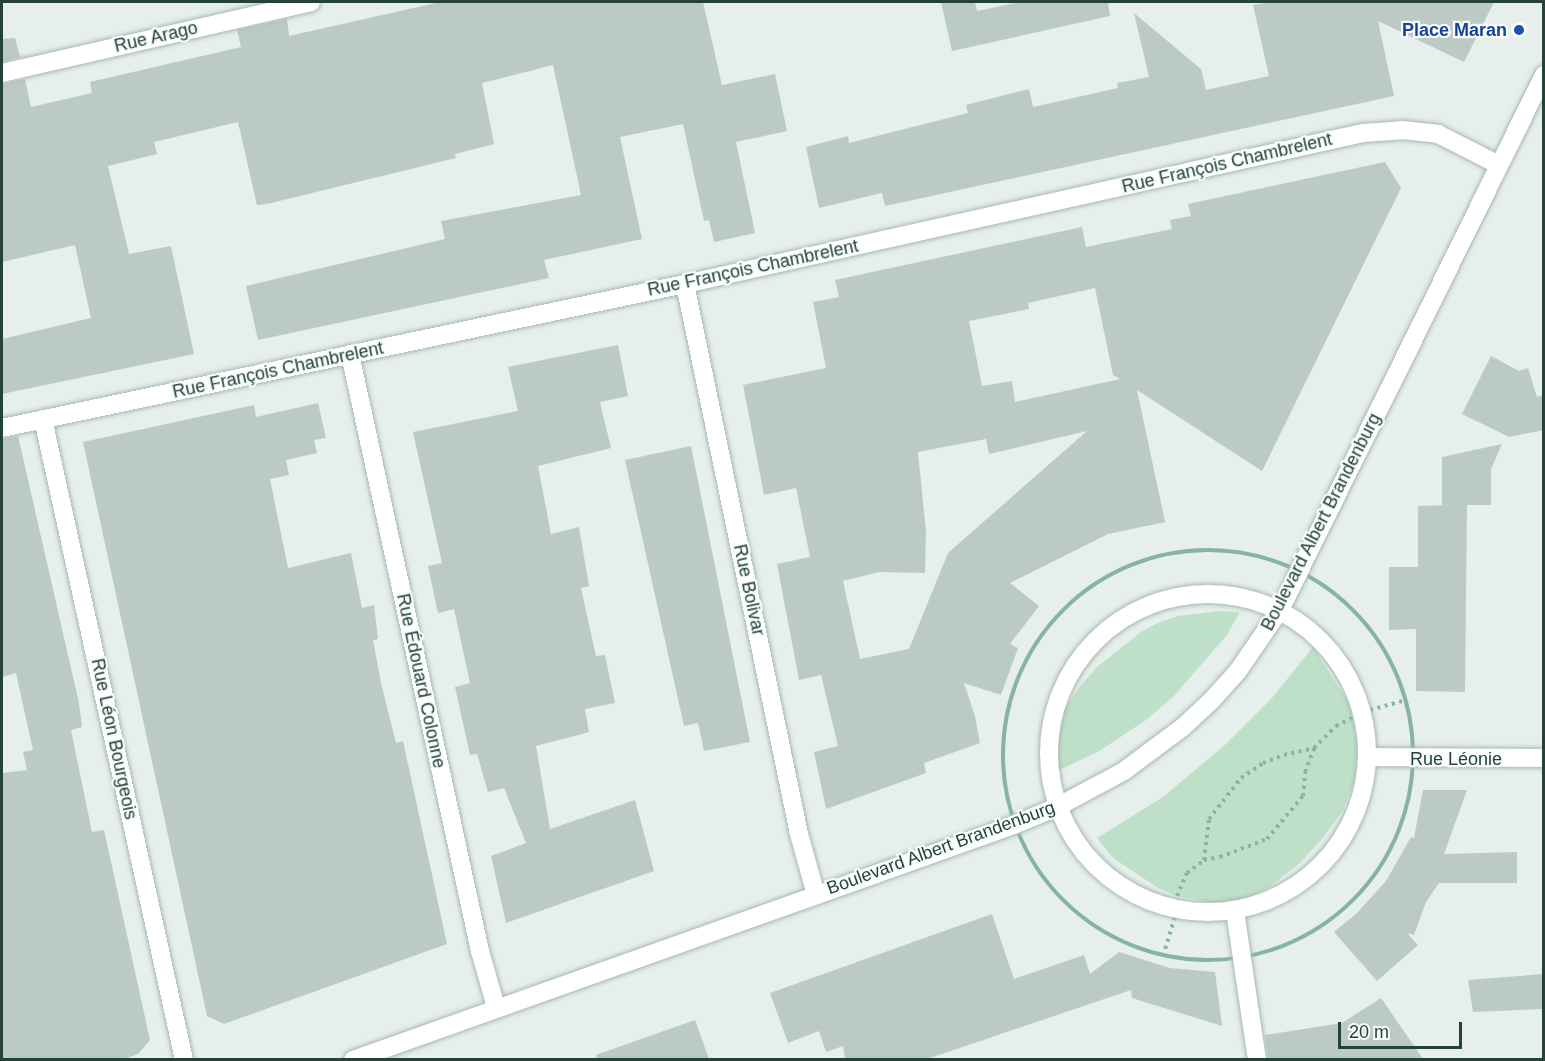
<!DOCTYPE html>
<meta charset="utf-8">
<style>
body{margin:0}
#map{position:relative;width:1545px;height:1061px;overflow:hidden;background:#e6efeb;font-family:Helvetica,sans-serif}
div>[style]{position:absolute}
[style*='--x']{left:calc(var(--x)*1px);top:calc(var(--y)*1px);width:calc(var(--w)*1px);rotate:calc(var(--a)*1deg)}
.green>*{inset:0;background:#bfe0c8}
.building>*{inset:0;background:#bbcac4}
.path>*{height:4px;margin-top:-2px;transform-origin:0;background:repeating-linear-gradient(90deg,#86b3a5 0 3px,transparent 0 7.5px)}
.path>.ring{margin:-2px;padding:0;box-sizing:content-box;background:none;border:4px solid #86b3a5;border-radius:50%}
.roads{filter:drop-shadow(0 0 2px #a8b8b2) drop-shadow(0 0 2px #a8b8b2)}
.minor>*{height:18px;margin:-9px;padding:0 9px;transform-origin:9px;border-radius:9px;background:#fff}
.minor>.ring{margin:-9px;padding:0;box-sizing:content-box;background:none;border:18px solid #fff;border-radius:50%}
.dots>*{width:16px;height:16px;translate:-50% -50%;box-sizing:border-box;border:3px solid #f7fbf9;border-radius:50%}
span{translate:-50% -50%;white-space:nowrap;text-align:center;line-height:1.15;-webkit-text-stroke:4.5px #f7fbf9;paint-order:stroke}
.transit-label{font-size:18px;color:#164399;font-weight:700}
.right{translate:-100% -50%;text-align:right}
.street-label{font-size:18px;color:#24423a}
.frame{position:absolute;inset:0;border:3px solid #24423a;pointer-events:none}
.scale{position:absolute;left:1338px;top:1022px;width:124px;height:27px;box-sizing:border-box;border:3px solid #24423a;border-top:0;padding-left:8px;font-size:18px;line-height:21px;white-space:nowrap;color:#24423a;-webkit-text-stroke:4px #f7fbf9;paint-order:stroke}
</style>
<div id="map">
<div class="green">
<i style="clip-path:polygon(1219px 611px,1240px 612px,1227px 635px,1173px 697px,1146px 720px,1101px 750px,1060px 770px,1055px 765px,1051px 750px,1053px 734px,1063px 712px,1080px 686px,1097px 667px,1141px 632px,1160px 622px,1178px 616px)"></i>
<i style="clip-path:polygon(1313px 647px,1348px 702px,1353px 717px,1358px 749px,1354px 782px,1343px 810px,1323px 838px,1299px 864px,1269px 887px,1242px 901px,1217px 903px,1177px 896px,1158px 888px,1113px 858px,1097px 838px,1163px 797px,1226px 744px,1272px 698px)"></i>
</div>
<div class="building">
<i style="clip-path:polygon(440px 2px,703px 2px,722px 85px,775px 74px,787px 131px,736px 142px,755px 233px,714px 242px,709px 220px,704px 221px,683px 124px,620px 137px,642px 239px,544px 260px,549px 278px,258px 340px,246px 286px,445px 239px,441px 221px,581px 195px,553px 65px,482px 83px,494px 144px,455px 154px,456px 158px,267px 204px,257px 205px,238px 122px,154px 142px,157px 154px,108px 166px,129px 254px,171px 246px,194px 354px,2px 394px,2px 339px,91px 318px,75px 245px,2px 262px,2px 84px,25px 79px,31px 107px,92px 93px,90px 82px,241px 47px,237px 30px,287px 19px,289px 36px)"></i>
<i style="clip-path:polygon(941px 2px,975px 2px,977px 11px,1020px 2px,1108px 2px,1110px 16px,952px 51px)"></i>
<i style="clip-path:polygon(1271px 2px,1494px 2px,1464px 62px,1378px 21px,1394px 96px,885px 206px,882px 193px,819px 208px,806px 147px,848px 136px,849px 143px,968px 113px,966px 105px,1029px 89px,1033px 107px,1118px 88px,1117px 83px,1149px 77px,1134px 13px,1201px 69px,1206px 90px,1269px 76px,1253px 5px)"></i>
<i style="clip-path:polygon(15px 38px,20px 57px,2px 62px,2px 39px)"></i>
<i style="clip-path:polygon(evenodd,1385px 162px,1401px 188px,1262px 471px,1137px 390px,1165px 522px,1108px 534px,1010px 583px,1039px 606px,1010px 644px,1018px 648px,1001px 695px,964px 683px,975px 716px,980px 743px,924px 763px,926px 773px,826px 809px,814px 752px,838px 746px,821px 675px,799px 680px,777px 564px,810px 557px,796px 488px,764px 495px,743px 385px,826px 368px,813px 302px,839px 297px,835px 280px,1082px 227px,1086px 247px,1172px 229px,1170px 220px,1191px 216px,1188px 204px,1385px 162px,1095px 288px,1113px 375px,1120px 379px,1015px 402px,1012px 381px,982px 386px,969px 321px,1029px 309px,1028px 303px,1095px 288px,1385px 162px,1087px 431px,948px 553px,909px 649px,860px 659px,843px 581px,879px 572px,925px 573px,926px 532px,918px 452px,986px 439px,989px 454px,1087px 431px)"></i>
<i style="clip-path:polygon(618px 345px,628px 396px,600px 402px,611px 448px,538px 466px,551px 534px,579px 527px,589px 586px,581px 588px,596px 656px,605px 655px,615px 703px,585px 709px,589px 732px,536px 746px,550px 829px,635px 800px,654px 871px,506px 923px,491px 856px,526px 843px,504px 788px,488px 792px,477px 754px,470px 755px,455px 687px,470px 683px,454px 609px,438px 613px,428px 566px,442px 563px,413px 432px,518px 411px,508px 367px)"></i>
<i style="clip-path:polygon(1491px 356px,1519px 371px,1528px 368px,1537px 397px,1544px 395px,1544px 430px,1509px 437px,1462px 414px)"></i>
<i style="clip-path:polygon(318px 403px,326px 438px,314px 440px,317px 453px,286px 460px,289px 475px,270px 479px,288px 568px,351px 553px,362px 608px,374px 605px,378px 639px,373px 640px,381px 683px,396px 743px,403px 741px,447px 944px,224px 1024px,207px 1016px,83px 442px,254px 405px,256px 417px)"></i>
<i style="clip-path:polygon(18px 436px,79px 703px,82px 727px,71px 730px,92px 832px,104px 830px,150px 1040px,138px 1054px,124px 1059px,2px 1059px,2px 773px,27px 770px,23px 752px,33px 750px,16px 673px,2px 677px,2px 439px)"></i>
<i style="clip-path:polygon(1502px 444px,1491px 469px,1491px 505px,1467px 505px,1465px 692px,1416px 691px,1416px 629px,1389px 630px,1389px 567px,1418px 567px,1418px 506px,1451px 505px,1442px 505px,1442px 457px)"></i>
<i style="clip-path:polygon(691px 446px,750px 742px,704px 751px,698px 723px,684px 726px,625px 460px)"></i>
<i style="clip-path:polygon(1423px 790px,1467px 790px,1444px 854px,1517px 852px,1517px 883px,1439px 883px,1426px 902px,1414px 935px,1407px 933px,1418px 945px,1377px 981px,1334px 932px,1357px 913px,1386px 881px,1411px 837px,1414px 838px)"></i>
<i style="clip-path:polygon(992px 914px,1014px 979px,1084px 955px,1090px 974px,1119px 952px,1170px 968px,1215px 972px,1222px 1026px,1132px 998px,1131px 990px,927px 1059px,845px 1059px,843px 1046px,826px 1052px,819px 1031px,788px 1043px,770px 993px)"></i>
<i style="clip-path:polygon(1544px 974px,1544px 1009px,1473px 1012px,1468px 980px)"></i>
<i style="clip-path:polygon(1381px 998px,1423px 1059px,1268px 1059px,1265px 1035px,1342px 1023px)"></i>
<i style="clip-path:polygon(695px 1020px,709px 1059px,597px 1059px,596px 1055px)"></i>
</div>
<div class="path">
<i class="ring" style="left:1003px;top:550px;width:406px;height:406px"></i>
<i style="--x:1204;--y:860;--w:41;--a:-83"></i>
<i style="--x:1209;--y:819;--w:52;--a:-52"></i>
<i style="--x:1241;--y:778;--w:27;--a:-34"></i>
<i style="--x:1263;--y:763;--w:22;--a:-21"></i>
<i style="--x:1284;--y:755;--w:31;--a:-13"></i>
<i style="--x:1163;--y:956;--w:48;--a:-73.1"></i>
<i style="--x:1177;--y:910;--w:14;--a:-90"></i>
<i style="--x:1177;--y:896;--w:25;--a:-67"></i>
<i style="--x:1187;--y:873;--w:21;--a:-37"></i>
<i style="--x:1204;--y:860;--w:16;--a:-11"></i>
<i style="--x:1220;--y:857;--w:50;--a:-21"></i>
<i style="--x:1267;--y:839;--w:56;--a:-50.1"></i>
<i style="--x:1303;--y:796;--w:24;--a:-85"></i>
<i style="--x:1305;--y:772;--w:26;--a:-69"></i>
<i style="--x:1314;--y:748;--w:31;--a:-45"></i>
<i style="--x:1336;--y:726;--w:30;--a:-27"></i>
<i style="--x:1363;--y:712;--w:45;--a:-15.6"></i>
</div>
<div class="roads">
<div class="minor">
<i style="--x:2;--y:73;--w:317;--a:-12.9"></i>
<i style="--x:685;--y:284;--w:562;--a:78.29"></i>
<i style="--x:799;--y:834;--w:63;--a:74.4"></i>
<i style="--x:350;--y:354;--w:611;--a:77.72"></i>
<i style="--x:480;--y:951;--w:58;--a:74.1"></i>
<i style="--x:43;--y:419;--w:656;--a:77.59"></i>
<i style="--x:2;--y:428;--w:698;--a:-11.91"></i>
<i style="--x:685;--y:284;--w:695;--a:-12.56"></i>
<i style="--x:1363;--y:133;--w:39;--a:-4"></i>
<i style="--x:1402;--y:130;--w:36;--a:6"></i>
<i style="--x:1438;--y:134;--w:68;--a:26.9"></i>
<i class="ring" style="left:1049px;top:594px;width:300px;height:300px"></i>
<i style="--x:1368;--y:757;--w:176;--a:0.3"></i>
<i style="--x:1235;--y:911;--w:151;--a:81.6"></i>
<i style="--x:353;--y:1060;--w:702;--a:-19.57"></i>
<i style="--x:1014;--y:825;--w:47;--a:-22.7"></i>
<i style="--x:1057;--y:807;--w:76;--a:-28.2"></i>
<i style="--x:1124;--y:771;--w:74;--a:-36.7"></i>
<i style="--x:1183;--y:727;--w:38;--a:-43"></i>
<i style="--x:1211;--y:701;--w:40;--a:-48"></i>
<i style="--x:1238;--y:671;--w:74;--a:-55.5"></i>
<i style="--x:1280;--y:610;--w:597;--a:-63.74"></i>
</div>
</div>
<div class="dots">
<i style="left:1519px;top:30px;background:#1a4fb4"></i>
</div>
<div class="transit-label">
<span class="right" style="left:1507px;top:30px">Place Maran</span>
</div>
<div class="street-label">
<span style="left:156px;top:37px;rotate:-13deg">Rue Arago</span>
<span style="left:1227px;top:163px;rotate:-13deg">Rue François Chambrelent</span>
<span style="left:753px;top:268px;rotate:-12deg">Rue François Chambrelent</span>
<span style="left:278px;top:370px;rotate:-12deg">Rue François Chambrelent</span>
<span style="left:1321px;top:522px;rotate:-63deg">Boulevard Albert Brandenburg</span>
<span style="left:749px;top:590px;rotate:78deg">Rue Bolivar</span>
<span style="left:421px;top:681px;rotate:78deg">Rue Édouard Colonne</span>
<span style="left:114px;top:739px;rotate:78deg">Rue Léon Bourgeois</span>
<span style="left:1456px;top:759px">Rue Léonie</span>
<span style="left:941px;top:848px;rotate:-20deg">Boulevard Albert Brandenburg</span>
</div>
<div class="frame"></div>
<div class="scale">20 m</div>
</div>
